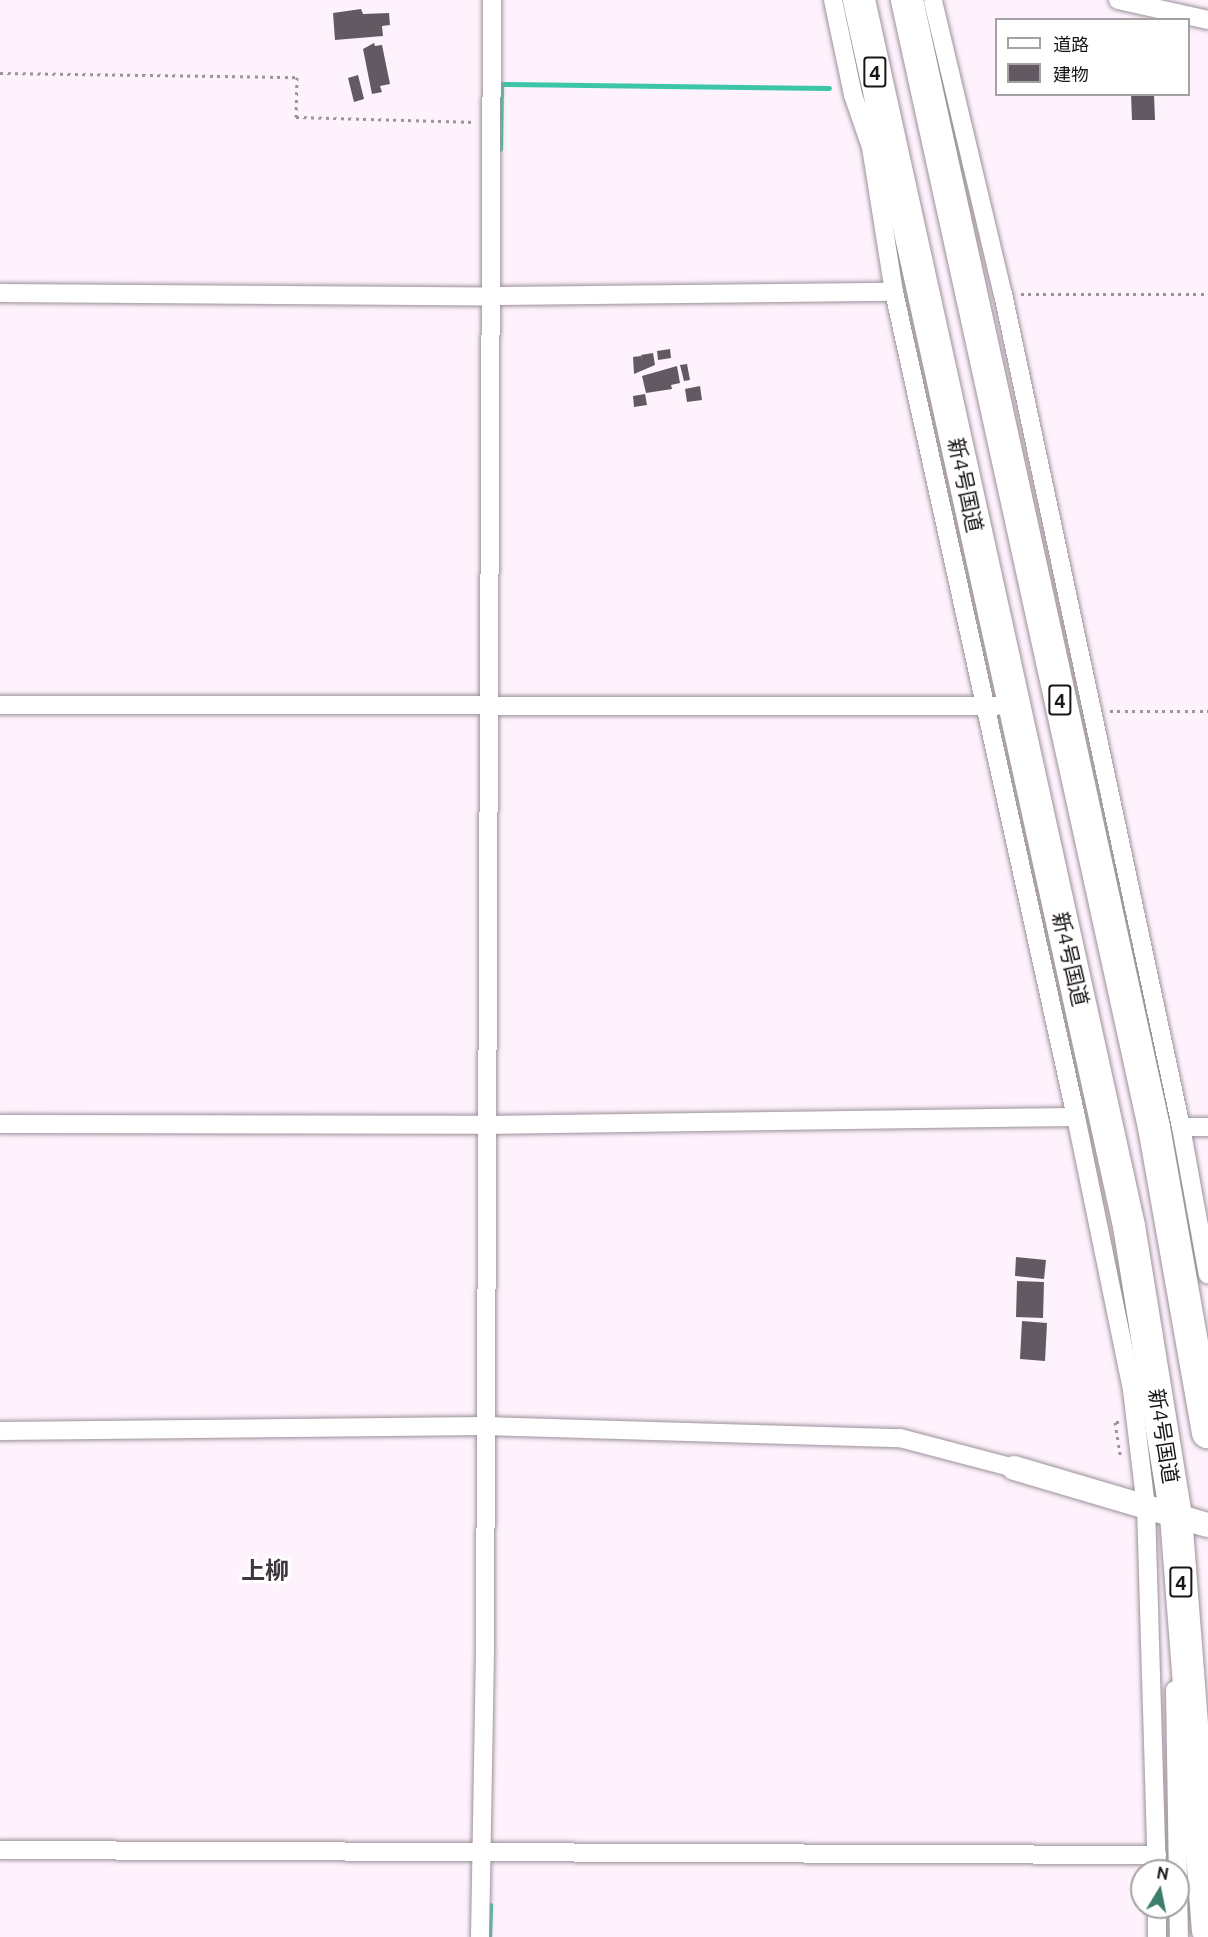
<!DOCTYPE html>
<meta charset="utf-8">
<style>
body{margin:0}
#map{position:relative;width:1208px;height:1937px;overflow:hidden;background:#fef2fc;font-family:Ubuntu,"Noto Sans JP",sans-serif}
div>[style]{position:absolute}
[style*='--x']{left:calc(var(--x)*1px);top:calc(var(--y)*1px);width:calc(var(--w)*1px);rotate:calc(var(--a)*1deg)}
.stream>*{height:5px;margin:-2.5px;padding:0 2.5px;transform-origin:2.5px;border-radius:2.5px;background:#3cc6a7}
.building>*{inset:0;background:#635962}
.path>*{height:3px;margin-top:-1.5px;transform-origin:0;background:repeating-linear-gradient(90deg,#9c949b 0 3px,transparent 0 7.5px)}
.roads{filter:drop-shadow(0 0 2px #9b919a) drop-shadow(0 0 2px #9b919a)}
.street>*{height:18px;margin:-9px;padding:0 9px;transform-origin:9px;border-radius:9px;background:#fff}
.secondary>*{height:24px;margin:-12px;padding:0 12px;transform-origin:12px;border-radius:12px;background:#fff}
.highway>*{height:32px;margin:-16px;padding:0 16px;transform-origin:16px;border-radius:16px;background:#fff}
span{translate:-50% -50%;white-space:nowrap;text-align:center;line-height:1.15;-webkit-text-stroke:6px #fff;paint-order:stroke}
.shield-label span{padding:2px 4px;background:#fff;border:2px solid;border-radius:4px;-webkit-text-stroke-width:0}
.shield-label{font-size:20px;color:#191518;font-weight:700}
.street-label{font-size:21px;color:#191518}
.quarter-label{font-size:24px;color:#3f363e;font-weight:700}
.legend{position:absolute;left:995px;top:18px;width:195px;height:78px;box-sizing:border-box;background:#fff;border:2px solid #a3a1a3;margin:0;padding:8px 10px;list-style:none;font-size:18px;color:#191518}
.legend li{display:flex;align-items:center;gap:12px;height:30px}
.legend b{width:30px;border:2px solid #a3a1a3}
.north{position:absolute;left:1130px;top:1859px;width:60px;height:60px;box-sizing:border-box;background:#fff;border:2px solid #a3a1a3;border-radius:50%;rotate:10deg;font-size:16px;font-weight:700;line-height:24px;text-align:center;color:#191518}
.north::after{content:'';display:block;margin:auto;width:21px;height:27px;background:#3c7d6c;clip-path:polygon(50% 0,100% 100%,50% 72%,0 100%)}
</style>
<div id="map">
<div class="stream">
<i style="--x:500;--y:149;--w:65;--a:-89.1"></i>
<i style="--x:501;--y:84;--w:328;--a:0.7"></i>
<i style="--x:489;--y:1937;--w:32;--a:-88"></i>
</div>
<div class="building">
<i style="clip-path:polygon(361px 9px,363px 14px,389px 13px,390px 25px,382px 26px,383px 36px,335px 40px,333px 13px)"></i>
<i style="clip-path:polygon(374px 43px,375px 46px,382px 45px,390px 84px,380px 86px,382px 92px,372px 94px,363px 49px)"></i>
<i style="clip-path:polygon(358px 75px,364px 99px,354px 102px,348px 78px)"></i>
<i style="clip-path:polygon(1131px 94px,1154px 94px,1155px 120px,1132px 120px)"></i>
<i style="clip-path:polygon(670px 349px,671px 358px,658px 360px,657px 351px)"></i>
<i style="clip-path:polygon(653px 353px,655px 365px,634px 374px,633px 357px,641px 356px,643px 363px,641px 355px)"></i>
<i style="clip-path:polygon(687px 364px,690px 380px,684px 381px,680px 365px)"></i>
<i style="clip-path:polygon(677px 366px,680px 383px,671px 385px,672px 389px,646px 393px,642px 376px)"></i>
<i style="clip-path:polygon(700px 386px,702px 400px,687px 402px,685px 389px)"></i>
<i style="clip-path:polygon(645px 394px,647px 405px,634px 407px,633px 396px)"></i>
<i style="clip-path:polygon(1016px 1257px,1046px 1260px,1044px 1279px,1015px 1276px)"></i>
<i style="clip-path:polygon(1017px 1281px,1044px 1282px,1043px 1318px,1016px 1317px)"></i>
<i style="clip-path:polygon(1022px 1321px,1047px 1323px,1045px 1361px,1020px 1359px)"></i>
</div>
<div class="path">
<i style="--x:0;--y:73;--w:297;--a:0.8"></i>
<i style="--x:297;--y:77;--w:40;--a:91.4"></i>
<i style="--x:296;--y:117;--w:180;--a:1.6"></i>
<i style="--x:1021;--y:294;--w:187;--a:0"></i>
<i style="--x:1110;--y:711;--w:98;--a:0"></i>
<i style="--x:1119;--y:1422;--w:4;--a:180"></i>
<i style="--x:1115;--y:1422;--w:33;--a:81"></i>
</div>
<div class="roads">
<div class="street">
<i style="--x:833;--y:0;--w:97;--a:78.1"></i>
<i style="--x:853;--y:95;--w:55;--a:70.9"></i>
<i style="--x:871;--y:147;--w:147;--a:81"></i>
<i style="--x:894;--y:292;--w:845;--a:77.56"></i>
<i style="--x:1076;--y:1117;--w:279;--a:78.4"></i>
<i style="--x:1132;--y:1390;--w:118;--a:83.2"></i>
<i style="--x:1146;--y:1507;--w:364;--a:88.3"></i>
<i style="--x:1118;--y:0;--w:92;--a:12.5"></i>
<i style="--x:933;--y:1;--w:301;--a:76.6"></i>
<i style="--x:1003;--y:294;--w:852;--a:77.94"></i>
<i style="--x:1181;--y:1127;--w:150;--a:79.7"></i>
<i style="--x:0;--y:293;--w:490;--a:0.4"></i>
<i style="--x:490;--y:296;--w:404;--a:-0.6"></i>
<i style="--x:0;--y:705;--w:997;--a:0.06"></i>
<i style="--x:0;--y:1124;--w:486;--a:0.1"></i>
<i style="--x:486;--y:1125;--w:590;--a:-0.78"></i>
<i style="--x:1181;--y:1127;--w:27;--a:0"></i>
<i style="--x:0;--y:1431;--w:485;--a:-0.6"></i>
<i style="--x:485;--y:1426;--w:415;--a:1.7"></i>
<i style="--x:900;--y:1438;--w:118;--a:14.7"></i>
<i style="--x:1175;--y:1690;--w:247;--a:89.1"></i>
<i style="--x:0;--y:1850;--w:1157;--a:0.25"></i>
<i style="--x:480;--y:1937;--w:285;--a:-89"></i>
<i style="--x:485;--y:1652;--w:1652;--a:-89.76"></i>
<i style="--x:1157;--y:1937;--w:30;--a:-90"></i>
</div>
<div class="secondary">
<i style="--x:1014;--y:1468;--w:202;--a:16.4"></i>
</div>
<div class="highway">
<i style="--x:859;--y:0;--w:1255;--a:77.58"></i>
<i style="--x:1129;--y:1226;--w:294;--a:80.8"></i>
<i style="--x:1176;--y:1516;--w:415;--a:85.6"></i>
<i style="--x:907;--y:0;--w:1154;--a:77.64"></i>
<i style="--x:1154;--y:1127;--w:310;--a:80"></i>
</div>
</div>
<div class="shield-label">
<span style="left:875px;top:72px">4</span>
<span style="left:1060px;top:700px">4</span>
<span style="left:1181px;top:1582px">4</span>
</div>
<div class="street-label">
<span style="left:966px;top:485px;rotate:78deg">新4号国道</span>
<span style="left:1071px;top:959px;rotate:77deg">新4号国道</span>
<span style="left:1164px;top:1436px;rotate:81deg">新4号国道</span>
</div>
<div class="quarter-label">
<span style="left:265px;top:1571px">上柳</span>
</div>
<ul class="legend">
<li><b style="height:8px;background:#fff"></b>道路</li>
<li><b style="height:16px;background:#635962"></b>建物</li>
</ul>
<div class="north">N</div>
</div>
